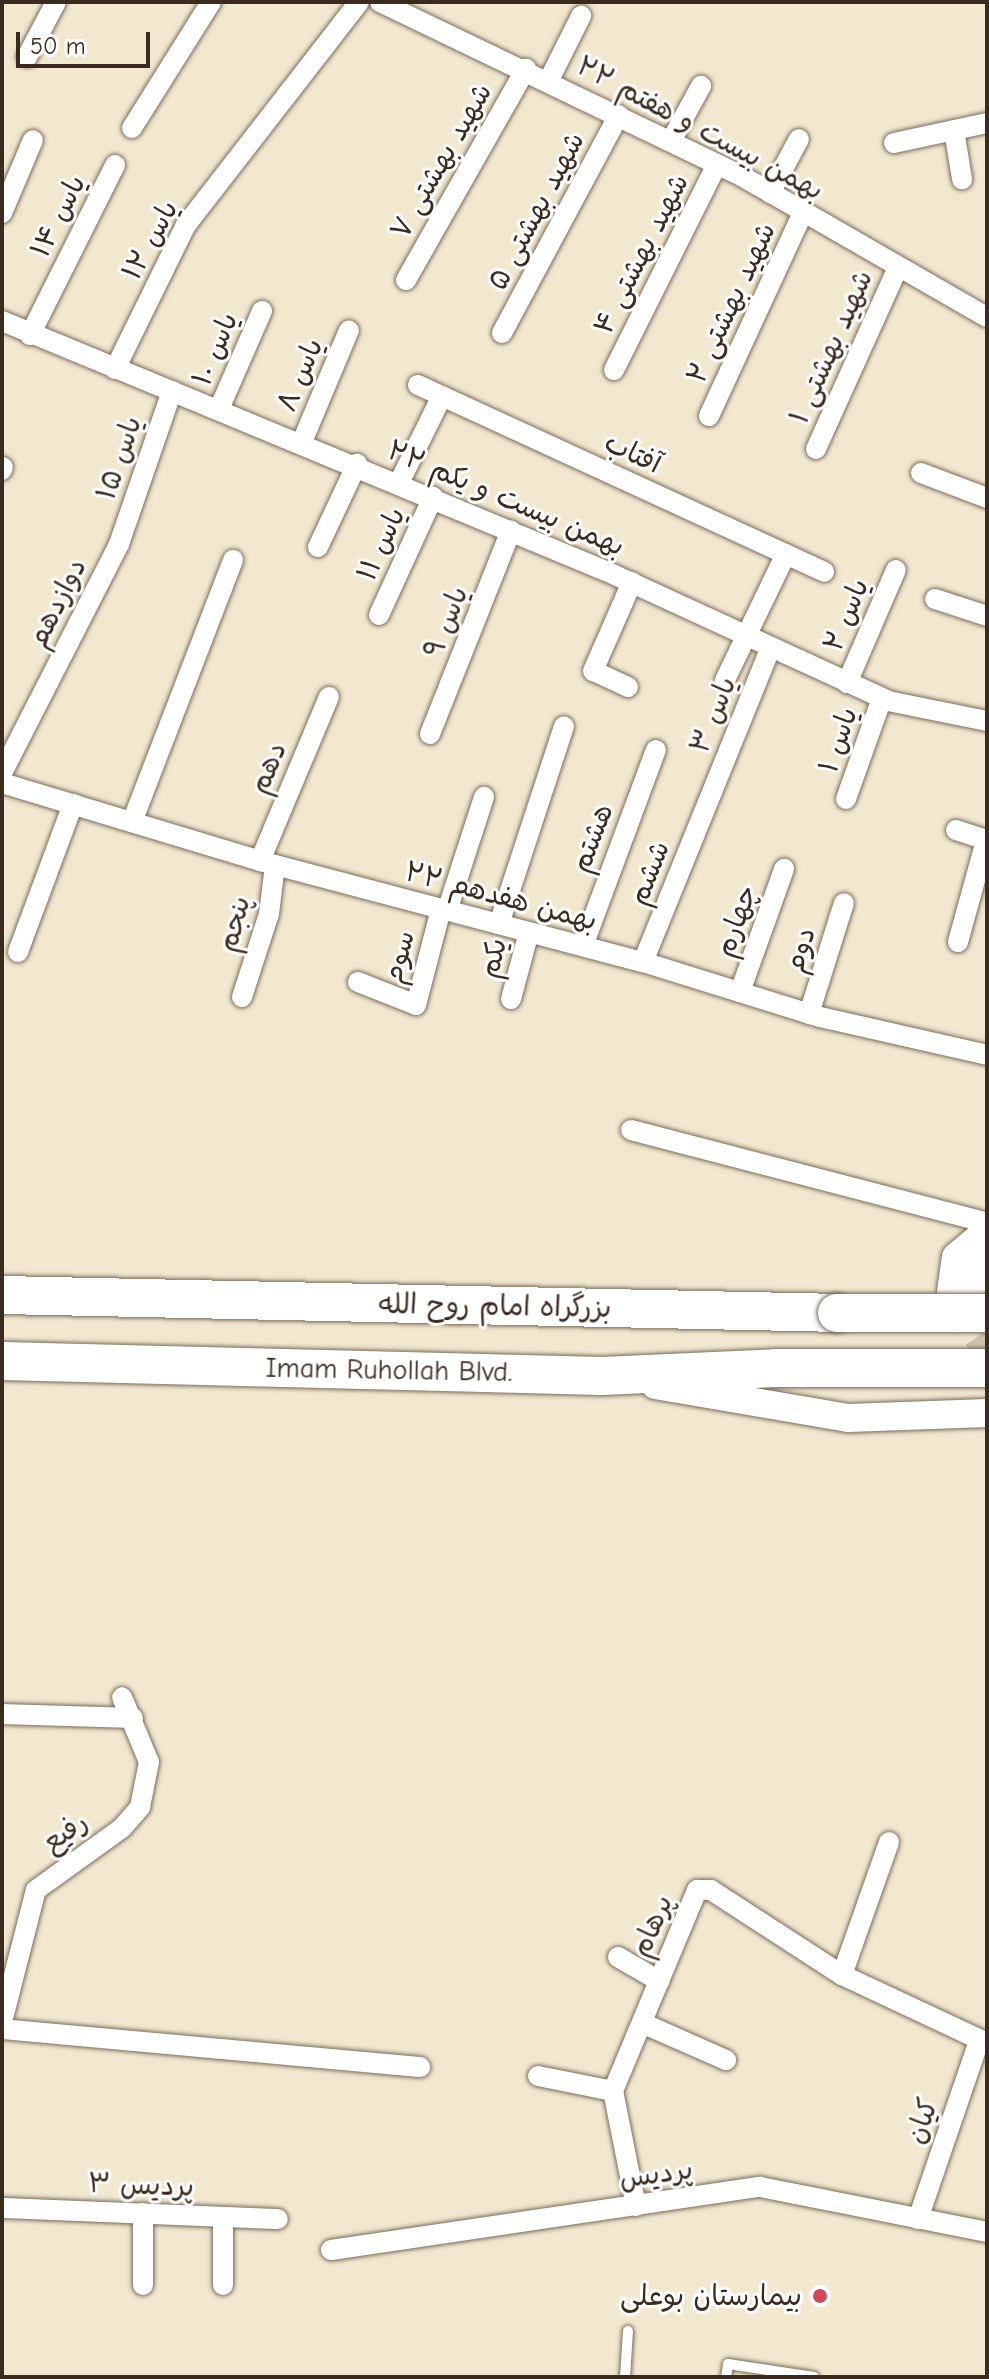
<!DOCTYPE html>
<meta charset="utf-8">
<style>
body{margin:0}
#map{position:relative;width:989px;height:2379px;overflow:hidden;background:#f2e8d0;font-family:"Comic Neue","Playpen Sans Arabic",sans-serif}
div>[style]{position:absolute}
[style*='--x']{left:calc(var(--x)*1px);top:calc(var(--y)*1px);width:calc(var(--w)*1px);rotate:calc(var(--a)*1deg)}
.secondary-tunnel>*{height:28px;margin-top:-14px;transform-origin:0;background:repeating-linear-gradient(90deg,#cdc2ac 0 28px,transparent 0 42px)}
.roads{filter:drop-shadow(0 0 2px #7b6c5c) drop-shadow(0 0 2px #7b6c5c)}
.lane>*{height:10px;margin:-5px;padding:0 5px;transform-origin:5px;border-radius:5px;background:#fff}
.street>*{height:20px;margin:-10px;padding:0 10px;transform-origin:10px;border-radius:10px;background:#fff}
.secondary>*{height:28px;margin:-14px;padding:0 14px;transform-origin:14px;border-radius:14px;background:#fff}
.highway>*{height:38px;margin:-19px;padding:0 19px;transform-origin:19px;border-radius:19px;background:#fff}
.bridges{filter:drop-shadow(0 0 2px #7b6c5c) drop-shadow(0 0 2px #7b6c5c)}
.highway-bridge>*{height:38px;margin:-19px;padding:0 19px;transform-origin:19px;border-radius:19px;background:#fff}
.dots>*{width:22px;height:22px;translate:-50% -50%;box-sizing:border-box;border:4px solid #fff;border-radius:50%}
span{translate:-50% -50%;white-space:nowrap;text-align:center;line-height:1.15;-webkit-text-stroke:6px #fff;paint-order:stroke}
.street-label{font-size:28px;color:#3b2a1e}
.poi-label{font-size:28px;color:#3b2a1e}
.right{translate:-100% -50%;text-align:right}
.frame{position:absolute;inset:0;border:4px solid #3b2a1e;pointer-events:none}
.scale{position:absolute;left:16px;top:32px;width:134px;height:36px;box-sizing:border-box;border:4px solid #3b2a1e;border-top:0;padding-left:10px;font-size:24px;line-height:28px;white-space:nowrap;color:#3b2a1e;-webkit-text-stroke:6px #fff;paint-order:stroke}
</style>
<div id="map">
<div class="secondary-tunnel">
<i style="--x:954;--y:1302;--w:59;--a:56"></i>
</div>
<div class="roads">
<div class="lane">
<i style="--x:625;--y:2377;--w:46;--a:-86.3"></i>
<i style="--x:726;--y:2377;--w:13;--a:-81"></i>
<i style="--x:728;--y:2364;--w:87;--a:8.6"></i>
</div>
<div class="street">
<i style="--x:380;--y:2;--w:405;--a:25.7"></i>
<i style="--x:745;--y:178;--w:279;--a:29.9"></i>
<i style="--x:27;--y:57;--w:62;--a:-62.2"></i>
<i style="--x:549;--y:80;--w:72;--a:-63.4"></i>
<i style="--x:132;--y:128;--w:149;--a:-57.9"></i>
<i style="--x:954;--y:130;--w:50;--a:80.7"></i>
<i style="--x:671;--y:141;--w:63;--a:-61.4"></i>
<i style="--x:894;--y:143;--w:95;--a:-12.1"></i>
<i style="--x:770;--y:193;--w:61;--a:-61.8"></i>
<i style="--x:2;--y:213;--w:79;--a:-67"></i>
<i style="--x:406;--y:280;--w:243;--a:-60.4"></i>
<i style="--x:2;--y:321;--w:654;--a:22.49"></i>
<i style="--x:606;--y:571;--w:311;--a:24.7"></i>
<i style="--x:888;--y:701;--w:101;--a:11.4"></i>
<i style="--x:502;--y:333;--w:247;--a:-61.8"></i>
<i style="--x:30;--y:335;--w:190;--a:-63.4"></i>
<i style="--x:115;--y:369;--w:161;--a:-63.8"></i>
<i style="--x:186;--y:225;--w:282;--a:-52.2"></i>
<i style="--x:614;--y:370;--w:230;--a:-63.4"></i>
<i style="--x:418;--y:385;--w:447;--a:24.7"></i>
<i style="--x:219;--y:409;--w:107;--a:-66.3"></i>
<i style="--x:709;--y:416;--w:224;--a:-65.2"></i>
<i style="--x:302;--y:442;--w:121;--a:-67.2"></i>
<i style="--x:816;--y:449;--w:200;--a:-65.7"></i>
<i style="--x:2;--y:470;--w:3;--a:-72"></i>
<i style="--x:921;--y:473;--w:71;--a:20.7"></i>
<i style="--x:399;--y:483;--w:97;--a:-63.7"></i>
<i style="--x:318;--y:547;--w:92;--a:-64.8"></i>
<i style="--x:935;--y:599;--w:55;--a:18.1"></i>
<i style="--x:379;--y:615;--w:130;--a:-65.4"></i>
<i style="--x:725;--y:680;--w:140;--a:-64.2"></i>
<i style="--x:847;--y:683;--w:123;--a:-66.6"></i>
<i style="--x:628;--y:687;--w:38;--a:-155"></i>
<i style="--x:593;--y:671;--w:97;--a:-66.3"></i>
<i style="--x:430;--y:734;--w:219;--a:-68.3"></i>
<i style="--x:2;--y:773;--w:257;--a:-62.9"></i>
<i style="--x:119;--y:544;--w:162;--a:-70.9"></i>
<i style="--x:2;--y:783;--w:270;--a:16.8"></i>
<i style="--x:260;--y:861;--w:396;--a:14.8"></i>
<i style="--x:643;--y:962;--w:185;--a:17.3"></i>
<i style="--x:820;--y:1017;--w:171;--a:12.8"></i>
<i style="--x:846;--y:799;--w:107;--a:-70.4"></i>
<i style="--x:132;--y:822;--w:281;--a:-68.9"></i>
<i style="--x:956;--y:830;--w:33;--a:18"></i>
<i style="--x:260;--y:861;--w:178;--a:-67.2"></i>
<i style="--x:447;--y:911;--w:120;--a:-72"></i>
<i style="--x:499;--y:924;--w:208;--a:-71.8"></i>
<i style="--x:958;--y:942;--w:106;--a:-74.6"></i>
<i style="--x:583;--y:946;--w:209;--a:-69.6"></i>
<i style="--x:18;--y:952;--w:158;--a:-69.6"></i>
<i style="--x:643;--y:962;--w:340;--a:-67.9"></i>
<i style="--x:358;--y:982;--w:62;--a:21.6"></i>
<i style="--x:416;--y:1005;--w:99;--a:-75.4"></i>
<i style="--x:740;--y:992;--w:131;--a:-70.3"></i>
<i style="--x:242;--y:997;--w:87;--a:-72"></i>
<i style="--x:269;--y:914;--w:49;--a:-83"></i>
<i style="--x:511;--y:999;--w:69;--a:-75"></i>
<i style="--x:809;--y:1014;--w:116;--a:-72.5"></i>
<i style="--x:631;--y:1130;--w:368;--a:14.6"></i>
<i style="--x:2;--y:1714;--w:131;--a:1.7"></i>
<i style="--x:618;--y:1957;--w:48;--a:30.3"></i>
<i style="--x:842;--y:1975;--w:141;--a:-70.5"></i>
<i style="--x:2;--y:2022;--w:136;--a:-75.6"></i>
<i style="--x:36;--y:1890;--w:106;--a:-35.8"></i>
<i style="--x:122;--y:1828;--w:28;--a:-49"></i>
<i style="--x:140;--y:1807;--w:46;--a:-78.7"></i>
<i style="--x:149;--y:1762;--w:70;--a:-112.6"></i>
<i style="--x:642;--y:2023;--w:92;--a:23.8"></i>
<i style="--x:2;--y:2029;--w:420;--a:5.2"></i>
<i style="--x:538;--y:2076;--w:76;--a:11.3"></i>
<i style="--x:636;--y:2206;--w:117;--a:-101.3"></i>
<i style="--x:613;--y:2091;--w:218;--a:-67.3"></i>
<i style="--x:697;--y:1890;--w:14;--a:0"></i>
<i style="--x:711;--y:1890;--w:156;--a:33"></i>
<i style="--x:842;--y:1975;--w:160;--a:25.1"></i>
<i style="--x:2;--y:2208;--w:276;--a:2.3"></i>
<i style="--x:143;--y:2213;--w:72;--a:90"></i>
<i style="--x:918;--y:2219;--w:188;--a:-71.1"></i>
<i style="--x:331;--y:2250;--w:434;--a:-8.4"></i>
<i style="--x:760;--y:2187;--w:231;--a:11.2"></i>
<i style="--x:223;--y:2285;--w:68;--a:-90"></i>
</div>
<div class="secondary">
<i style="--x:977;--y:1289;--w:31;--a:-99"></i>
<i style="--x:972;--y:1258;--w:26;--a:-69"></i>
<i style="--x:951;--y:1292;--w:35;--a:-82"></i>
<i style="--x:956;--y:1257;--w:40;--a:-40"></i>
<i style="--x:655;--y:1385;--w:196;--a:9.7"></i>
<i style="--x:848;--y:1418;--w:139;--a:-2.1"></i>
</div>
<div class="highway">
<i style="--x:2;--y:1295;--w:835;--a:1.23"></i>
<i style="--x:2;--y:1361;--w:600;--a:1.43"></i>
<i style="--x:602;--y:1376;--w:174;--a:-2.6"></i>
<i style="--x:776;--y:1368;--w:211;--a:0"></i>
</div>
</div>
<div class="bridges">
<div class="highway-bridge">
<i style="--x:837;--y:1313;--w:150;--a:0"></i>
</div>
</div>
<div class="dots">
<i style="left:820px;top:2296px;background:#d1495b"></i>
</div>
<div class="street-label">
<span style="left:700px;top:128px;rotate:28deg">۲۲ بهمن بیست و هفتم</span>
<span style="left:441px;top:161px;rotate:-60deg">شهید بهشتی ۷</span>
<span style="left:536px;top:211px;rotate:-62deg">شهید بهشتی ۵</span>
<span style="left:58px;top:216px;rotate:-63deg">یاس ۱۴</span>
<span style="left:150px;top:240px;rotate:-61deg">یاس ۱۲</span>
<span style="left:641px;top:254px;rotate:-63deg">شهید بهشتی ۴</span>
<span style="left:731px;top:303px;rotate:-65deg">شهید بهشتی ۲</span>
<span style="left:831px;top:347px;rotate:-66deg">شهید بهشتی ۱</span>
<span style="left:215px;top:349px;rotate:-67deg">یاس ۱۰</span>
<span style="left:300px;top:375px;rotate:-67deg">یاس ۸</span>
<span style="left:633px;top:453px;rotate:25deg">آفتاب</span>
<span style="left:119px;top:458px;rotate:-71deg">یاس ۱۵</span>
<span style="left:506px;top:498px;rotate:23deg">۲۲ بهمن بیست و یکم</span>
<span style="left:381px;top:544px;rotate:-65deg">یاس ۱۱</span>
<span style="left:57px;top:603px;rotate:-63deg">دوازدهم</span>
<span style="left:846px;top:615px;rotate:-67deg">یاس ۲</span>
<span style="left:446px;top:622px;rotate:-68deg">یاس ۹</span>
<span style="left:713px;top:715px;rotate:-68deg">یاس ۳</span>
<span style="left:838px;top:740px;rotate:-71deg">یاس ۱</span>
<span style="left:268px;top:768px;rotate:-67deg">دهم</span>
<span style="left:592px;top:838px;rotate:-69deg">هشتم</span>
<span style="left:649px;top:873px;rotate:-68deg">ششم</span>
<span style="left:501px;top:896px;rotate:15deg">۲۲ بهمن هفدهم</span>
<span style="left:736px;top:921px;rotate:-70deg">چهارم</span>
<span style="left:234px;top:924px;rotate:-75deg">پنجم</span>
<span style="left:800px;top:950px;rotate:-73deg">دوم</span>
<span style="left:399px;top:957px;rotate:-75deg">سوم</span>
<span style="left:493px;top:958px;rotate:-75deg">یکم</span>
<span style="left:495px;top:1306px;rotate:1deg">بزرگراه امام روح الله</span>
<span style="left:389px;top:1370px;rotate:1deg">Imam Ruhollah Blvd.</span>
<span style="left:65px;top:1832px;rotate:-34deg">رفیع</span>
<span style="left:652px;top:1926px;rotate:-67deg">پرهام</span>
<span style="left:922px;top:2121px;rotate:-71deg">کیان</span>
<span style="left:656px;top:2174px;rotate:-8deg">پردیس</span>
<span style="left:141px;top:2185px;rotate:2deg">پردیس ۳</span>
</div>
<div class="poi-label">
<span class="right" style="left:802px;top:2296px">بیمارستان بوعلی</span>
</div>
<div class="frame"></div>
<div class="scale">50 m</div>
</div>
